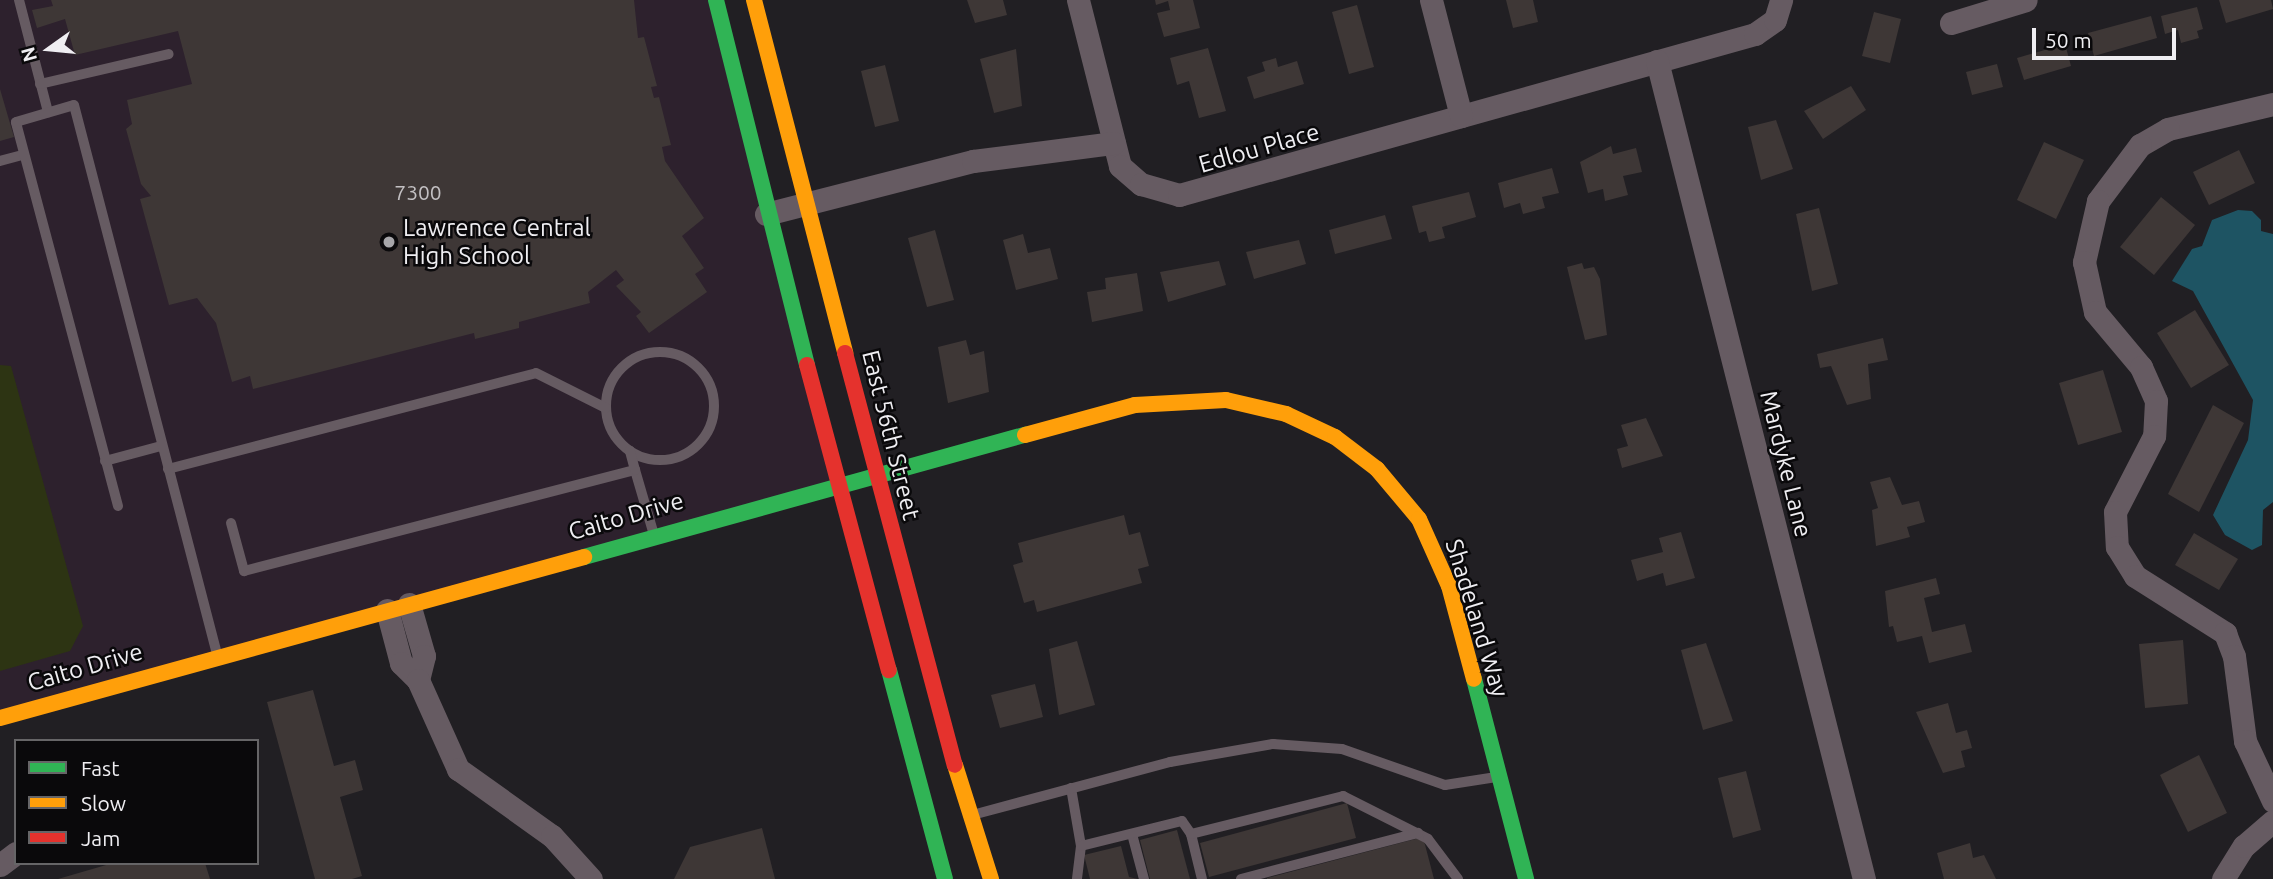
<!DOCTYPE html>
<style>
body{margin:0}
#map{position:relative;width:2273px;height:879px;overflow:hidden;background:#211f23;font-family:Ubuntu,sans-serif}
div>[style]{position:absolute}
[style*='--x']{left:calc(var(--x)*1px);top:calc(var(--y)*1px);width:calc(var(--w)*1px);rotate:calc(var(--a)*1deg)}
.education>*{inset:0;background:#2d212d}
.green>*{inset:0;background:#2d3413}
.water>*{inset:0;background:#1e5463}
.building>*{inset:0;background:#3e3736}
.lane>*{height:10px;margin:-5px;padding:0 5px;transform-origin:5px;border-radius:5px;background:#665b62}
.lane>.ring{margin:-5px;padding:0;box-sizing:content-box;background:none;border:10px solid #665b62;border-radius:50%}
.street>*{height:23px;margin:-11.5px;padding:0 11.5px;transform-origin:11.5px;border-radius:11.5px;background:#665b62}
.fast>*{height:16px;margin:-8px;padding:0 8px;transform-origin:8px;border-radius:8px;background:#30b455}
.slow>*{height:16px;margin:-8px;padding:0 8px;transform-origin:8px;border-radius:8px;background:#ff9f0a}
.jam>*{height:16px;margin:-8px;padding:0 8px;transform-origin:8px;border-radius:8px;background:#e5322d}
.dots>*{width:19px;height:19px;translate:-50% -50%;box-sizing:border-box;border:4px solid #0a090b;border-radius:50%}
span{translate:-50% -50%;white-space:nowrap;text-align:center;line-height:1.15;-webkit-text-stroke:5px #0a090b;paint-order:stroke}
.number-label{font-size:21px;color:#c3c0c3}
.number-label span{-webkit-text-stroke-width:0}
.street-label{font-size:24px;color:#efeef2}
.poi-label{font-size:24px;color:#efeef2}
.left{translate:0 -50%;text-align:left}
.legend{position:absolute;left:14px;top:739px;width:245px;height:126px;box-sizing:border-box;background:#0a090b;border:2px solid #666567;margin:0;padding:9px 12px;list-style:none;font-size:21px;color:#efeef2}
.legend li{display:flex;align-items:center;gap:14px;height:35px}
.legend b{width:35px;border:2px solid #666567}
.north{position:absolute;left:14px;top:14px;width:70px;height:70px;-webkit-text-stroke:5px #0a090b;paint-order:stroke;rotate:255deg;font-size:19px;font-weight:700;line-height:28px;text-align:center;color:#efeef2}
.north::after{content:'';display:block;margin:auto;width:24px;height:32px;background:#efeef2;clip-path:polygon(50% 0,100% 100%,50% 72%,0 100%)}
.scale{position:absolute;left:2032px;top:28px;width:144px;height:32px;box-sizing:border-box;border:4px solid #efeef2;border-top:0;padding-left:9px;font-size:21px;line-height:24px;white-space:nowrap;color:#efeef2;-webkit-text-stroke:5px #0a090b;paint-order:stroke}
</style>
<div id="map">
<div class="education">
<i style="clip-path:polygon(0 0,715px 0,840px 484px,0 718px)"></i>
</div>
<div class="green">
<i style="clip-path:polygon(0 365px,11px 366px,83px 626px,70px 651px,0 671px)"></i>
</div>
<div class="water">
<i style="clip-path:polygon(2238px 210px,2252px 211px,2261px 220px,2261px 231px,2273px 234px,2273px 502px,2263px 510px,2262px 545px,2252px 550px,2225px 535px,2213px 515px,2248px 440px,2253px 400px,2193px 291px,2172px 281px,2192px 249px,2202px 246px,2212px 220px)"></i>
</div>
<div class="building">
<i style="clip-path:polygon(51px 0,634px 0,638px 38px,644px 37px,657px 86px,651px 87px,654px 98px,659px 97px,671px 145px,662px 147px,665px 161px,704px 218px,682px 236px,704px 268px,695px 274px,707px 292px,649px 333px,636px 316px,641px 312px,616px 286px,624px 280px,616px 270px,588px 292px,590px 303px,519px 322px,519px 328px,475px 339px,474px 333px,253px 389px,250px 376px,232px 382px,216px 323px,197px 298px,169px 305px,140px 199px,151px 196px,141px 184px,126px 129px,132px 124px,127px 100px,192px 84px,178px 31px,75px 55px,65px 19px,37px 28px,32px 10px,53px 6px)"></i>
<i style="clip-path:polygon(967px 0,1003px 0,1007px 15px,975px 23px)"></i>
<i style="clip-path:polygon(1155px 0,1193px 0,1200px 28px,1164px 37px,1157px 13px,1170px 10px,1168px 1px,1156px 5px)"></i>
<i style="clip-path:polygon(1506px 0,1533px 0,1538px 22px,1513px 28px)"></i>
<i style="clip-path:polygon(2219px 0,2271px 0,2273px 9px,2226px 23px)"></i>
<i style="clip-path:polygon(1357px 5px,1374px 67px,1349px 74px,1332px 12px)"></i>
<i style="clip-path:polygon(2197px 7px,2203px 29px,2197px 31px,2199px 38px,2181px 43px,2178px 30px,2165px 34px,2161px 16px)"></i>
<i style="clip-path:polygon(1874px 12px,1901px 19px,1890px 63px,1862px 56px)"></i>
<i style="clip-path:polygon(2151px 16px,2157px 38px,2094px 56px,2088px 33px)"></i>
<i style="clip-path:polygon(2065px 44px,2071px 66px,2024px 80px,2017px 58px)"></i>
<i style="clip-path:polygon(1208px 48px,1226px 111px,1199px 118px,1189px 81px,1177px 85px,1170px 58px)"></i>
<i style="clip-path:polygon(1016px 49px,1022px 106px,994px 113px,980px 59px)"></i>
<i style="clip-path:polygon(1276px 58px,1278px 67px,1297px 61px,1304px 84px,1254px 99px,1247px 77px,1265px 71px,1262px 62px)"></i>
<i style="clip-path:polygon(1997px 64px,2003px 87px,1972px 95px,1966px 72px)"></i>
<i style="clip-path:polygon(885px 65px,899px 121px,875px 127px,861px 71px)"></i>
<i style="clip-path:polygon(1851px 86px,1866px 110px,1823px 139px,1804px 111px)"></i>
<i style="clip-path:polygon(0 89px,14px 137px,0 141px)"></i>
<i style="clip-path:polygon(1776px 120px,1793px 169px,1761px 180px,1748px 127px)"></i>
<i style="clip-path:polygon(2044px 142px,2084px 160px,2056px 219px,2017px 200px)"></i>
<i style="clip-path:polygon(1611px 146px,1613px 154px,1636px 148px,1642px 172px,1623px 176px,1628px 195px,1605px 201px,1603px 189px,1588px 193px,1580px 162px)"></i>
<i style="clip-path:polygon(2239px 150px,2255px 183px,2209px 205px,2193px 172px)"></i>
<i style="clip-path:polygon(1552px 168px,1559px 193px,1542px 197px,1545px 208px,1523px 214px,1520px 203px,1504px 208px,1498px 183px)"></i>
<i style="clip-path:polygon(1469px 192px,1476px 217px,1442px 227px,1445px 238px,1429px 242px,1426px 231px,1419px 233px,1412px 206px)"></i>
<i style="clip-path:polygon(2161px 197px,2195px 225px,2154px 275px,2120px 247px)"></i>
<i style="clip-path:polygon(1819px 208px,1838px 284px,1812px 291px,1796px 214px)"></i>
<i style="clip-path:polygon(1385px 215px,1392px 239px,1335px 254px,1329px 230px)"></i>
<i style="clip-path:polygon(935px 230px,954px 300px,927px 307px,908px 238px)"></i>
<i style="clip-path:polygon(1023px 234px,1028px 253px,1050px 248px,1058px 279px,1016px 290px,1003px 240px)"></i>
<i style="clip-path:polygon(1299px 240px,1306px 264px,1254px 279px,1246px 252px)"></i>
<i style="clip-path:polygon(1219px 261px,1226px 285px,1168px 302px,1160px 272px)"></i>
<i style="clip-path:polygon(1582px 263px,1584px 269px,1594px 267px,1600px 279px,1607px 335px,1585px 340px,1567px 267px)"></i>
<i style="clip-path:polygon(1137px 273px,1143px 311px,1092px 322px,1087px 292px,1106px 289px,1105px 278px)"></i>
<i style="clip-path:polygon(2195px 310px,2229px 365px,2191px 388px,2157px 333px)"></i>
<i style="clip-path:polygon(1883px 338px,1888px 360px,1868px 364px,1871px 399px,1847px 405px,1831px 366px,1820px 368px,1817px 354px)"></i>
<i style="clip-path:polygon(966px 340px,970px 355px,984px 351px,989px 392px,948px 403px,938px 347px)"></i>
<i style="clip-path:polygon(2103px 370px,2122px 432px,2078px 445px,2059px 383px)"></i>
<i style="clip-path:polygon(2213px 405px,2244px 423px,2199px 512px,2168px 494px)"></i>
<i style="clip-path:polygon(1646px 418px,1663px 456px,1622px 468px,1617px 449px,1628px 446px,1621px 425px)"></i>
<i style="clip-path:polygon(1890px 477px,1902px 505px,1919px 501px,1925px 522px,1907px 527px,1910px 537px,1876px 546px,1872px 510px,1878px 508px,1870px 482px)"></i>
<i style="clip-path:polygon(1124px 515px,1129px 535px,1140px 532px,1149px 566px,1138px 569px,1142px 583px,1037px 612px,1034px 600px,1024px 603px,1013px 565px,1023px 562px,1018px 543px)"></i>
<i style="clip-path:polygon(1681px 532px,1695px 578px,1666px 586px,1663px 573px,1637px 581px,1631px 560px,1663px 552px,1659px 538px)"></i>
<i style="clip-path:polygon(2194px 533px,2238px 559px,2219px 590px,2175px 565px)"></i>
<i style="clip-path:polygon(1936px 578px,1940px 594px,1924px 598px,1932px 632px,1965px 624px,1972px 652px,1929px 663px,1922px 636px,1897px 642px,1893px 626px,1889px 627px,1885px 591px)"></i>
<i style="clip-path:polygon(2183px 640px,2188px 704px,2145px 708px,2139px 644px)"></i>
<i style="clip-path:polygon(1077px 641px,1095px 705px,1059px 715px,1049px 649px)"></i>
<i style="clip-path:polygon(1706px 643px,1733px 721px,1703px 730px,1681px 650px)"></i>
<i style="clip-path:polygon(1035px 684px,1043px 717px,1000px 728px,991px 695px)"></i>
<i style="clip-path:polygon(313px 690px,334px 766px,355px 760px,363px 790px,340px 797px,362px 876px,352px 879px,315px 879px,267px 702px)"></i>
<i style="clip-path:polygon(1948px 703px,1956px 733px,1967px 730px,1972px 748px,1961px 751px,1965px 767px,1943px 773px,1916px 712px)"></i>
<i style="clip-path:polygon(2199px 755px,2227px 813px,2188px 832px,2160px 775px)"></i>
<i style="clip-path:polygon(1746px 771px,1761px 830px,1733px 838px,1718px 778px)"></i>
<i style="clip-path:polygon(1347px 803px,1356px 838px,1209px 877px,1200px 843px)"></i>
<i style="clip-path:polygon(762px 828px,775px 879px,674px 879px,690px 847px)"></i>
<i style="clip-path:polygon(1177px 830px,1190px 879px,1150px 879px,1140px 840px)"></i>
<i style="clip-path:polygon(1423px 837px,1434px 879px,1267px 879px,1267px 878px)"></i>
<i style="clip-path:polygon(1970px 843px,1973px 858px,1984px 855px,1996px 879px,1944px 879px,1937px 853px)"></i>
<i style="clip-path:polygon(1121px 846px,1129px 877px,1138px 879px,1090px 879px,1084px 855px)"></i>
<i style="clip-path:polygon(113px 863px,205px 863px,210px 879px,58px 879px)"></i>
</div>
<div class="lane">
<i style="--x:19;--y:0;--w:116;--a:75.5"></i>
<i style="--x:40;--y:84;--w:132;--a:-13.1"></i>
<i style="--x:0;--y:161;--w:24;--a:-15"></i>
<i class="ring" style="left:606px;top:352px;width:98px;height:98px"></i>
<i style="--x:105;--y:461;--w:58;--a:-15"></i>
<i style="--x:168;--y:469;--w:380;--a:-14.6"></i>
<i style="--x:536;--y:373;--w:78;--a:26.6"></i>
<i style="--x:635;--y:470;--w:68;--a:73.7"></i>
<i style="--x:118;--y:506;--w:397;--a:-104.9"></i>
<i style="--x:16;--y:122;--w:60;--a:-16.3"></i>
<i style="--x:74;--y:105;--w:567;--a:75.4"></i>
<i style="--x:231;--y:523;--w:50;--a:74.8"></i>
<i style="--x:244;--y:571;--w:404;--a:-14.5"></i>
<i style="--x:635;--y:470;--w:20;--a:-105"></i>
<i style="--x:1071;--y:788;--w:59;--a:80.2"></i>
<i style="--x:1081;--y:846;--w:33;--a:97"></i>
<i style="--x:976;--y:814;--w:201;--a:-15"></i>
<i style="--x:1170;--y:762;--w:105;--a:-9.9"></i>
<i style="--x:1273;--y:744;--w:69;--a:4.1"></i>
<i style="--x:1342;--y:749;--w:109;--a:19.3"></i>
<i style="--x:1445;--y:785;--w:52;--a:-8.9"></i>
<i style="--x:1132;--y:834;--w:47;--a:75.1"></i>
<i style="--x:1191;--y:834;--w:46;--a:76.3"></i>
<i style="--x:1081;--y:846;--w:104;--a:-13.9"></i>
<i style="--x:1182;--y:821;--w:16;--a:55"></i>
<i style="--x:1191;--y:834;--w:157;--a:-14"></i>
<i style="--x:1343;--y:796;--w:95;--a:26.8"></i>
<i style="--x:1428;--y:839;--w:50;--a:53.1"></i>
<i style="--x:1241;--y:879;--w:183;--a:-14.6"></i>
</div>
<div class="street">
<i style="--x:1078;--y:0;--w:171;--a:75.8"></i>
<i style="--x:1120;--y:166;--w:28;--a:41"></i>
<i style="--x:1141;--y:184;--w:40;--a:16"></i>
<i style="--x:1179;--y:195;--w:598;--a:-15.62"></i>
<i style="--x:1755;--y:34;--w:24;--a:-35"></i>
<i style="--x:1775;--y:20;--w:21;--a:-73"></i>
<i style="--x:1431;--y:0;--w:120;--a:75.5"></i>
<i style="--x:1951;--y:23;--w:78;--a:-17"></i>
<i style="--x:1657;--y:61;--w:844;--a:75.8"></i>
<i style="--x:2273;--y:104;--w:108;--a:166.6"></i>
<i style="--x:2168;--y:129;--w:32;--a:150"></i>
<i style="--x:2140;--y:145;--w:70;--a:126.9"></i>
<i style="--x:2098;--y:201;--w:63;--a:102.9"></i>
<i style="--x:2084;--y:262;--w:51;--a:77.6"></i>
<i style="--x:2095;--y:312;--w:72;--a:50.1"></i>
<i style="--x:2141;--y:367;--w:37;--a:66"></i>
<i style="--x:2156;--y:401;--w:35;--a:93"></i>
<i style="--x:2154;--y:436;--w:85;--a:117.2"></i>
<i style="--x:2115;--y:512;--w:35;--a:87"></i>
<i style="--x:2117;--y:547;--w:34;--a:58"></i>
<i style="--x:2135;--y:576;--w:107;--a:32.3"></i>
<i style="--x:2225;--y:633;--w:25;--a:69"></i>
<i style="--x:2234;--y:656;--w:86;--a:82.6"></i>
<i style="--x:2245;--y:741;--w:66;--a:65"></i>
<i style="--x:766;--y:214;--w:214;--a:-14.4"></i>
<i style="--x:973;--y:161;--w:142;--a:-7.3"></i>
<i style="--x:409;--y:604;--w:54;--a:73.9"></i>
<i style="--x:424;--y:656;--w:25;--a:104"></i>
<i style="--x:387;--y:610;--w:55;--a:75.2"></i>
<i style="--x:401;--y:663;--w:24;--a:45"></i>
<i style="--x:418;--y:680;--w:98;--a:65.8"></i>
<i style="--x:458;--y:769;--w:115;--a:35.5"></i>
<i style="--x:552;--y:836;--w:58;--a:47.8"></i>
<i style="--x:0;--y:865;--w:20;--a:-37"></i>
<i style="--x:2223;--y:879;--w:39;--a:-58"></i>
<i style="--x:2244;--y:846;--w:38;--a:-41"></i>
</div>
<div class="fast">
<i style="--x:716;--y:0;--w:376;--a:76"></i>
<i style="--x:584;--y:557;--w:458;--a:-15.5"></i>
<i style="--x:889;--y:670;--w:216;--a:75"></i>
<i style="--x:1474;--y:679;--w:207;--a:75.4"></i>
</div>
<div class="slow">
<i style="--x:754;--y:0;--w:365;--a:75.5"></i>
<i style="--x:1025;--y:435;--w:114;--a:-15.3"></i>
<i style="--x:1135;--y:405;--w:91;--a:-3.1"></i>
<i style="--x:1226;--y:400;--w:62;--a:13.1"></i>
<i style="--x:1286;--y:414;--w:54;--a:25.1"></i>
<i style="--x:1335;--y:437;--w:53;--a:37.3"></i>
<i style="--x:1377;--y:469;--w:65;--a:50"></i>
<i style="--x:1419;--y:519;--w:73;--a:65.9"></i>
<i style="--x:1449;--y:586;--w:96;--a:75"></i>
<i style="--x:0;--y:718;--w:606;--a:-15.41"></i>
<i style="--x:955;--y:765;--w:120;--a:72.5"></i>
</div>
<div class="jam">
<i style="--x:845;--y:353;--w:426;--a:75.1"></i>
<i style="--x:807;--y:365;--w:316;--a:75"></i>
</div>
<div class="dots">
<i style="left:389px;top:242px;background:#a7a6aa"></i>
</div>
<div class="number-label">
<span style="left:418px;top:192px">7300</span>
</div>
<div class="street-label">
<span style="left:1259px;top:148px;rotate:-16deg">Edlou Place</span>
<span style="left:891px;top:435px;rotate:76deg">East 56th Street</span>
<span style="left:1786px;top:464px;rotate:76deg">Mardyke Lane</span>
<span style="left:626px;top:516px;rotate:-16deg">Caito Drive</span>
<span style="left:1477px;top:618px;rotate:73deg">Shadeland Way</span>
<span style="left:85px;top:667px;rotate:-16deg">Caito Drive</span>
</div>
<div class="poi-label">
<span class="left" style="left:403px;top:242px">Lawrence Central<br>High School</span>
</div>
<ul class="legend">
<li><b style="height:9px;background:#30b455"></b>Fast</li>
<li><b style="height:9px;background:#ff9f0a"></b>Slow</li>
<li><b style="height:9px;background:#e5322d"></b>Jam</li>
</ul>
<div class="north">N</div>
<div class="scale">50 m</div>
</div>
